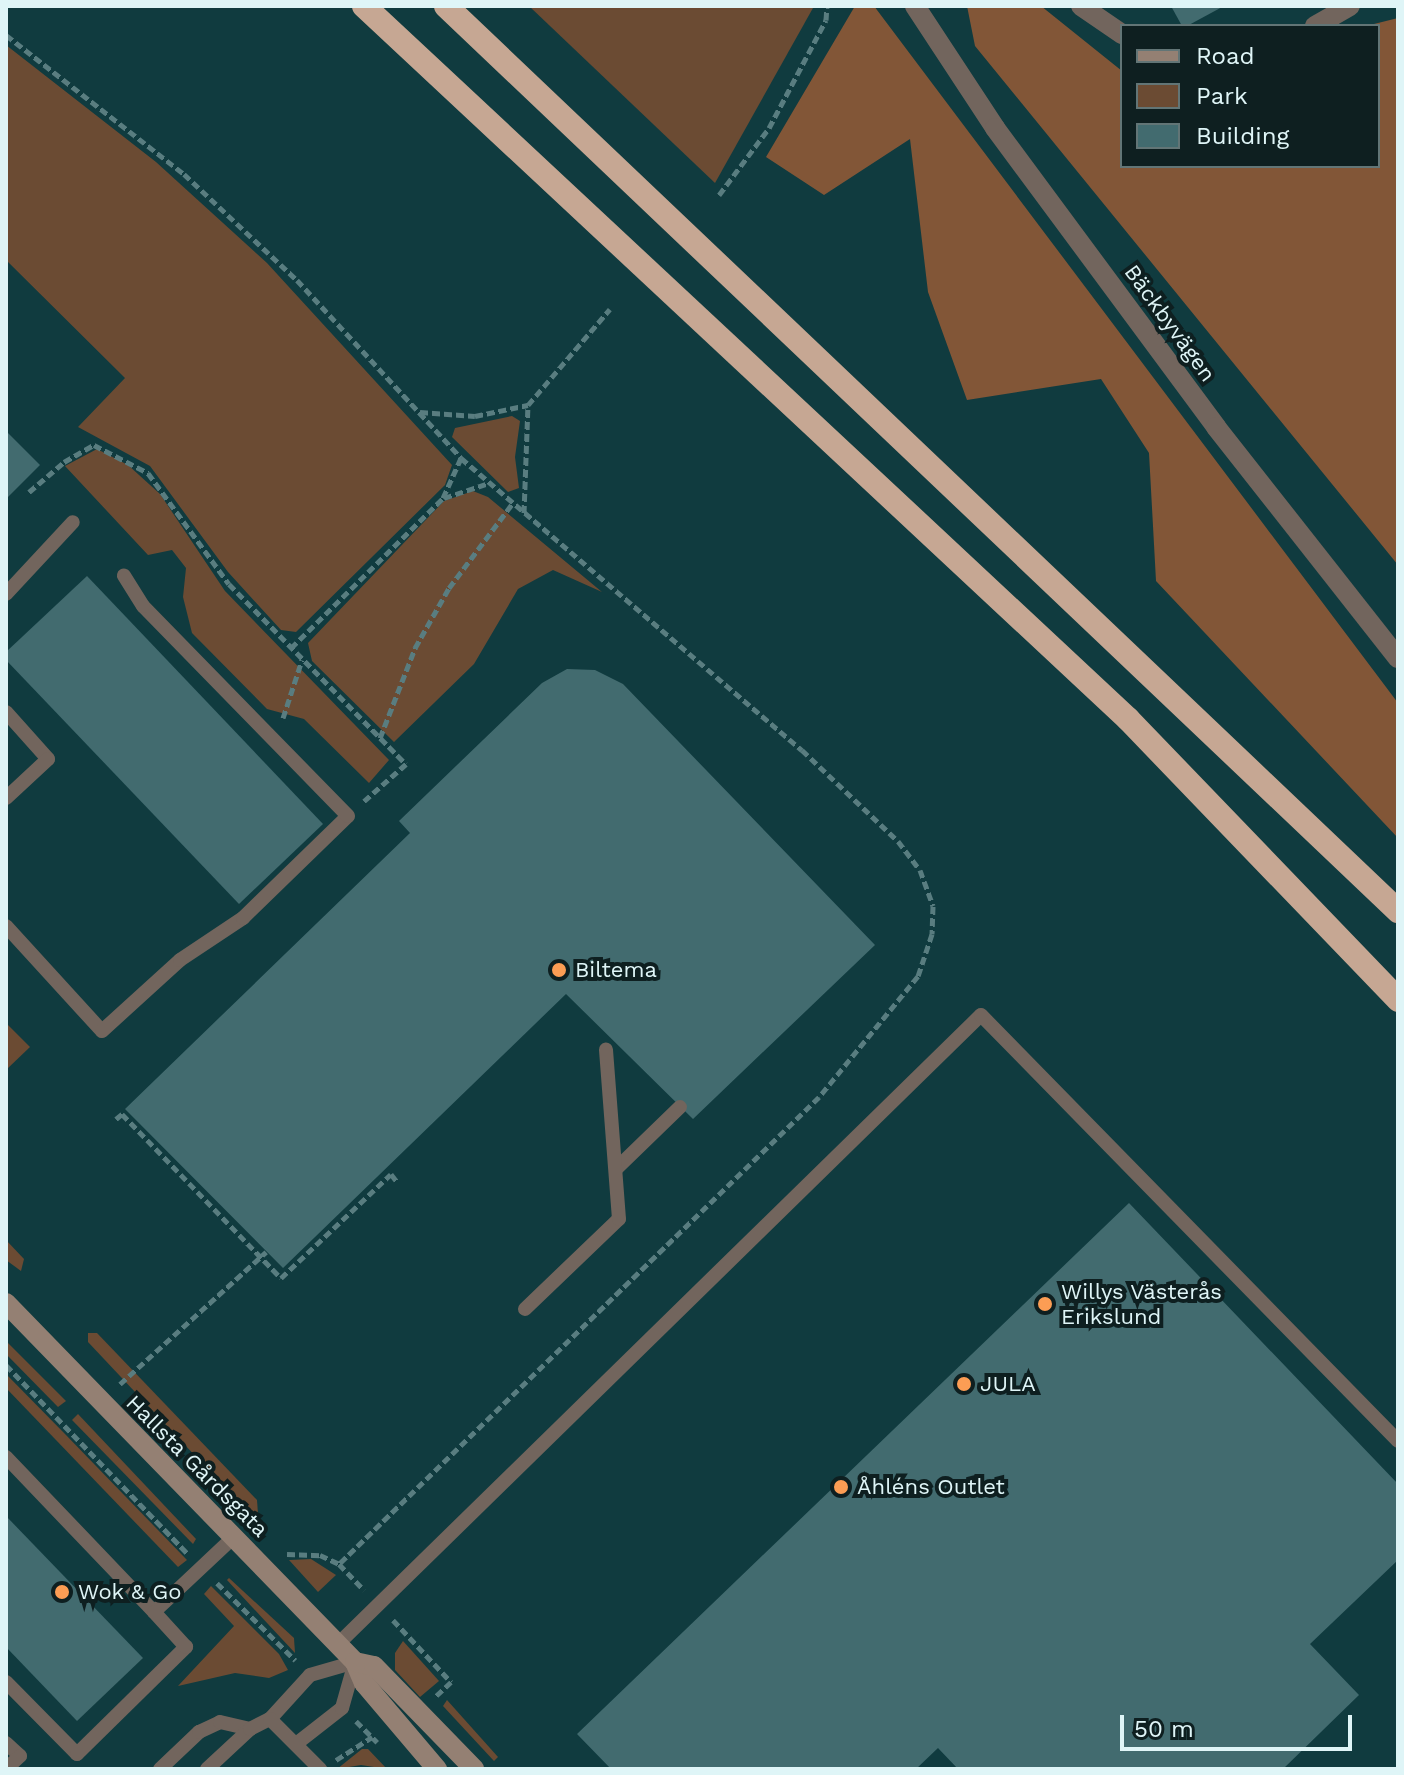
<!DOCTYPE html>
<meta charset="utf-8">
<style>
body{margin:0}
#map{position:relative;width:1404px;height:1775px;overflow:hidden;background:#103b3f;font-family:"Work Sans",sans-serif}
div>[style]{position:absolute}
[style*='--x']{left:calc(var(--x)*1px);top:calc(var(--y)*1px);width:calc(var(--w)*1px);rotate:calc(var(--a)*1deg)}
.green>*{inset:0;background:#6b4b33}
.forest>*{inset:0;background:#825637}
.building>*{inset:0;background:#426b6f}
.path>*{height:5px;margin-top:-2.5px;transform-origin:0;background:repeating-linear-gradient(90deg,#597d80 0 8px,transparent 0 12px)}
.lane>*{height:14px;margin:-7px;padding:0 7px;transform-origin:7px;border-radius:7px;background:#72655d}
.street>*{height:20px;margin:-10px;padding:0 10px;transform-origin:10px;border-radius:10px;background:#72655d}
.secondary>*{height:20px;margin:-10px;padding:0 10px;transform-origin:10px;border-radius:10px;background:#948073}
.highway>*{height:24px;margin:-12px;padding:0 12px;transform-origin:12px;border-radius:12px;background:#c6a793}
.dots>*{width:22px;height:22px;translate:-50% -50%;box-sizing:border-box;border:4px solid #0e1f20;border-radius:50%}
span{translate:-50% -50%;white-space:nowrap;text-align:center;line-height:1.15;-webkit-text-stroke:8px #0e1f20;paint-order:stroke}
.street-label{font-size:22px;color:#dff5f7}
.poi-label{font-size:22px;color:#dff5f7}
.left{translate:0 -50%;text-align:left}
.frame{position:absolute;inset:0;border:8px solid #dff5f7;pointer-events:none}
.legend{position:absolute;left:1120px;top:24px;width:260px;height:144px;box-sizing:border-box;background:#0e1f20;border:2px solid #627576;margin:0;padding:10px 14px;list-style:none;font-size:24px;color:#dff5f7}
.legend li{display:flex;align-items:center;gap:16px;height:40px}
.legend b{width:40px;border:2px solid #627576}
.scale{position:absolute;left:1120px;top:1715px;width:232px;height:36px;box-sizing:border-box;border:4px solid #dff5f7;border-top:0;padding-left:10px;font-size:24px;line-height:28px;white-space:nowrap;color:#dff5f7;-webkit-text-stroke:6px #0e1f20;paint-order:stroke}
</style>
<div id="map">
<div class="green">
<i style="clip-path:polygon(529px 6px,813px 6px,813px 8px,715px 183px)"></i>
<i style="clip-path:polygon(6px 45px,156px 162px,267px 263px,452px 465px,445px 485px,296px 632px,281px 630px,228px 572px,150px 466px,78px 427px,125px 378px,6px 260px)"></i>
<i style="clip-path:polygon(512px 416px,520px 421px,515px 457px,519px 488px,508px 492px,452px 437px,455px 428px)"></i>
<i style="clip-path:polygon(97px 449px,128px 465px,160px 494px,225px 591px,389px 760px,369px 783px,304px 719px,267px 709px,192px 633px,183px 597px,186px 568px,172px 550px,148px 555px,65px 466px)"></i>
<i style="clip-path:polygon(473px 491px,488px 497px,602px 592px,553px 570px,518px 589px,474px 664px,394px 742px,312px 661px,308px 643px,444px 501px)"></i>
<i style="clip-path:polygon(6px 1023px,30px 1047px,6px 1070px)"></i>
<i style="clip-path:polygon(6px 1240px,24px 1259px,21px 1271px,6px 1260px)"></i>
<i style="clip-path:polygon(88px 1333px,97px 1333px,257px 1500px,258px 1514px,247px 1511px,88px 1342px)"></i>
<i style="clip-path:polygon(6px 1341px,66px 1401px,58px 1407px,6px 1354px)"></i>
<i style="clip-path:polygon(6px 1374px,66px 1435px,187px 1560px,178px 1567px,6px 1388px)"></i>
<i style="clip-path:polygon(78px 1414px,196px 1539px,193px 1544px,72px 1420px)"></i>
<i style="clip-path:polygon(311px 1559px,336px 1575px,318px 1592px,289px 1560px)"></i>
<i style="clip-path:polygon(229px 1578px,294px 1638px,295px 1653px,227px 1580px)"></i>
<i style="clip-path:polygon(211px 1586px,279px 1654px,288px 1670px,269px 1678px,235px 1673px,178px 1686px,234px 1626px,204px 1594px)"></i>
<i style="clip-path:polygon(403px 1641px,439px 1681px,420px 1697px,395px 1670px,395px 1653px)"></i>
<i style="clip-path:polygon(447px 1700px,498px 1757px,494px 1761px,443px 1706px)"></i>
<i style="clip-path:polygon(362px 1749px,368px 1749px,387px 1769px,361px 1765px,337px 1769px)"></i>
</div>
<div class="forest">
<i style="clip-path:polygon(855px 6px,874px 6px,1398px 703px,1398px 838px,1156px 581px,1149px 453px,1101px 379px,967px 400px,928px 292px,910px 139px,824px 195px,766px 157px)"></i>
<i style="clip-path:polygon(967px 6px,1041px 6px,1122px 71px,1122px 166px,1378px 166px,1378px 26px,1366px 26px,1398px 18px,1398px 565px,975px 46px)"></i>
</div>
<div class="building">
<i style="clip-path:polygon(1171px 6px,1224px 6px,1187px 26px,1182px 26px)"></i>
<i style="clip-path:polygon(6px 431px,40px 465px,6px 499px)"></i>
<i style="clip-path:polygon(87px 576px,323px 824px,239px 904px,6px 660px,6px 652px)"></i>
<i style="clip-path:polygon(567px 669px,595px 670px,623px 684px,875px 945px,693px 1119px,566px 994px,283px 1268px,125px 1109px,410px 833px,399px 821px,542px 683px)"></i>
<i style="clip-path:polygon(1129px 1203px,1398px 1484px,1398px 1560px,1310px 1644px,1359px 1695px,1283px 1769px,958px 1769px,938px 1748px,916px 1769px,611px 1769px,577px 1734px)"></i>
<i style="clip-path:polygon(6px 1516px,143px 1658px,77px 1721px,6px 1647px)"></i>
</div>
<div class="path">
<i style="--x:6;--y:35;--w:226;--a:38"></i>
<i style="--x:184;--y:174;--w:155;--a:43.2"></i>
<i style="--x:297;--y:280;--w:242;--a:47.3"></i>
<i style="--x:461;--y:458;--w:449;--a:40.6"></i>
<i style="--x:802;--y:750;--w:132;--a:43.5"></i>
<i style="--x:898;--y:841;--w:36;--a:53"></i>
<i style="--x:920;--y:870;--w:38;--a:70"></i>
<i style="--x:933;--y:906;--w:28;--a:92"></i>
<i style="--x:932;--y:934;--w:44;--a:108.4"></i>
<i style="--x:918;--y:976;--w:156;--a:129.3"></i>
<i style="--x:819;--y:1097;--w:670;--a:135.79"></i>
<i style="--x:339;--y:1564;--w:36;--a:46"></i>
<i style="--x:719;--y:195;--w:84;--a:-53.3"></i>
<i style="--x:769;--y:128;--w:122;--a:-62.2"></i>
<i style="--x:826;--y:20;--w:14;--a:-86"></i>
<i style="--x:420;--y:412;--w:55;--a:4.2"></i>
<i style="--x:475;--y:416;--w:54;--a:-11.7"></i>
<i style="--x:528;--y:405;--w:126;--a:-49.5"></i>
<i style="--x:29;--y:492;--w:46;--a:-40.6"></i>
<i style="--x:64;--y:462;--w:34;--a:-30"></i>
<i style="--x:94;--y:445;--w:61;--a:27.4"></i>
<i style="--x:148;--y:473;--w:137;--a:53.9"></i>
<i style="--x:229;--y:584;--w:252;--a:45.5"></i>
<i style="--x:406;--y:764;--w:56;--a:138.6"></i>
<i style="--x:444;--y:498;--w:47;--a:-18.4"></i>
<i style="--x:524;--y:513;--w:108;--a:-87.9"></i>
<i style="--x:291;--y:648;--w:214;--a:-44.6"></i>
<i style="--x:443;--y:498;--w:44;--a:-65.8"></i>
<i style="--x:283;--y:718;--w:61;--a:-71.9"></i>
<i style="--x:380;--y:738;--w:97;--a:-68.7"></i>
<i style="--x:415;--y:648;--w:69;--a:-60.5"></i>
<i style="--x:449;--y:588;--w:105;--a:-53.1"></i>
<i style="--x:116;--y:1119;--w:8;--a:-40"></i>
<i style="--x:122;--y:1114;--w:228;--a:45.9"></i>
<i style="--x:281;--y:1278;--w:151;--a:-43.4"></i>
<i style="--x:391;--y:1174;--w:11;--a:52"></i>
<i style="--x:6;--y:1365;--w:261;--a:46.1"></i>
<i style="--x:120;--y:1384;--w:197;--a:-42.1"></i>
<i style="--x:287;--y:1554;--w:33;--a:2"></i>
<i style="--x:320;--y:1555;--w:21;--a:25"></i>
<i style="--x:217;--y:1583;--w:110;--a:44.6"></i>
<i style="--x:393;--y:1620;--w:85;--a:46.9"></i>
<i style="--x:451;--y:1682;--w:22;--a:137"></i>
<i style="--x:356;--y:1721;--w:30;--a:45"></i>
<i style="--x:336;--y:1760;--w:43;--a:-32.6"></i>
</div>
<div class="lane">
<i style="--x:6;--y:594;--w:98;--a:-47.1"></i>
<i style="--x:6;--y:712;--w:63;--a:48.2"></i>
<i style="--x:48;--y:759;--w:57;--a:137.1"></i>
<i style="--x:6;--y:926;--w:142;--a:47.6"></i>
<i style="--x:102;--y:1031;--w:105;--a:-42.3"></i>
<i style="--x:180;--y:960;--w:76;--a:-33.7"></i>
<i style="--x:243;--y:918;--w:146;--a:-44.2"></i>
<i style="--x:348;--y:816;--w:293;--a:-134.3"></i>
<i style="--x:143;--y:606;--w:36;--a:-122"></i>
<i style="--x:616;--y:1169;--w:89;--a:-44.1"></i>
<i style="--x:525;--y:1309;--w:130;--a:-43.8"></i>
<i style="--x:619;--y:1219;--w:170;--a:-94.4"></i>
<i style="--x:6;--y:1457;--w:214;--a:46.3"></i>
<i style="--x:154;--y:1612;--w:110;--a:-43.2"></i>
<i style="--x:338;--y:1644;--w:899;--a:-44.37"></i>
<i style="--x:981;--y:1015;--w:596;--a:45.61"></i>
<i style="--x:6;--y:1682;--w:101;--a:45.4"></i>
<i style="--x:77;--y:1754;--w:153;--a:-44.5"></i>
<i style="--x:186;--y:1647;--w:47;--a:-132.4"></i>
<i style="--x:270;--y:1719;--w:59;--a:-47.7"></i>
<i style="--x:310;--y:1675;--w:47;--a:-16.1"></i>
<i style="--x:6;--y:1743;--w:19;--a:43"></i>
<i style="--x:20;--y:1756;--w:19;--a:137"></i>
<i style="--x:296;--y:1744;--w:58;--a:-38"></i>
<i style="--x:342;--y:1708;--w:48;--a:-74.2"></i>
<i style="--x:160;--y:1769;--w:54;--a:-43.5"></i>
<i style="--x:199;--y:1732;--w:23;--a:-25"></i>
<i style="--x:220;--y:1722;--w:31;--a:13"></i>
<i style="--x:207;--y:1769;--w:59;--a:-42.9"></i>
<i style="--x:250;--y:1729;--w:22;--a:-27"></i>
<i style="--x:270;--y:1719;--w:71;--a:45"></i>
</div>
<div class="street">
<i style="--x:915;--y:6;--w:146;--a:56.7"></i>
<i style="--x:995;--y:128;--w:372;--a:53.5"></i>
<i style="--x:1216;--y:427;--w:294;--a:51.8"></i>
<i style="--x:1081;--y:6;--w:50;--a:34.3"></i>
<i style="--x:1315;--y:26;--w:40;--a:-29.7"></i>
</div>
<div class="secondary">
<i style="--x:6;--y:1303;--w:501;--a:45.81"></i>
<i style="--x:355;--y:1662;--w:23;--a:67"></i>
<i style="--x:364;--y:1683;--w:113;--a:49.7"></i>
<i style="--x:355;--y:1662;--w:19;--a:12"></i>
<i style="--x:374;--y:1666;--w:144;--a:45.8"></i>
</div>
<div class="highway">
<i style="--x:364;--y:6;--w:1045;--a:43.02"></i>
<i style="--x:1128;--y:719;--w:390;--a:46.1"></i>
<i style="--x:446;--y:6;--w:1314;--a:43.55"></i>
</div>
<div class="dots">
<i style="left:559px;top:970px;background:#fc9d54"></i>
<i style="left:1045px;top:1304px;background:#fc9d54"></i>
<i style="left:964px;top:1384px;background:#fc9d54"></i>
<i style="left:841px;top:1487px;background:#fc9d54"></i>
<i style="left:62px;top:1592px;background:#fc9d54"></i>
</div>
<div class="street-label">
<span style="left:1170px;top:323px;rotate:54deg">Bäckbyvägen</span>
<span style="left:197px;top:1466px;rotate:45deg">Hallsta Gårdsgata</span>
</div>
<div class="poi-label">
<span class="left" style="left:575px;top:970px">Biltema</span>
<span class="left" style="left:1061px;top:1304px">Willys Västerås<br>Erikslund</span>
<span class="left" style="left:980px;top:1384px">JULA</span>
<span class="left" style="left:857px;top:1487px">Åhléns Outlet</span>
<span class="left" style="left:78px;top:1592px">Wok &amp; Go</span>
</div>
<div class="frame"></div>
<ul class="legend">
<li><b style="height:10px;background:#948073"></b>Road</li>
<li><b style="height:22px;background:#6b4b33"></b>Park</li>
<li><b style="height:22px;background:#426b6f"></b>Building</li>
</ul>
<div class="scale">50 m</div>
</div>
